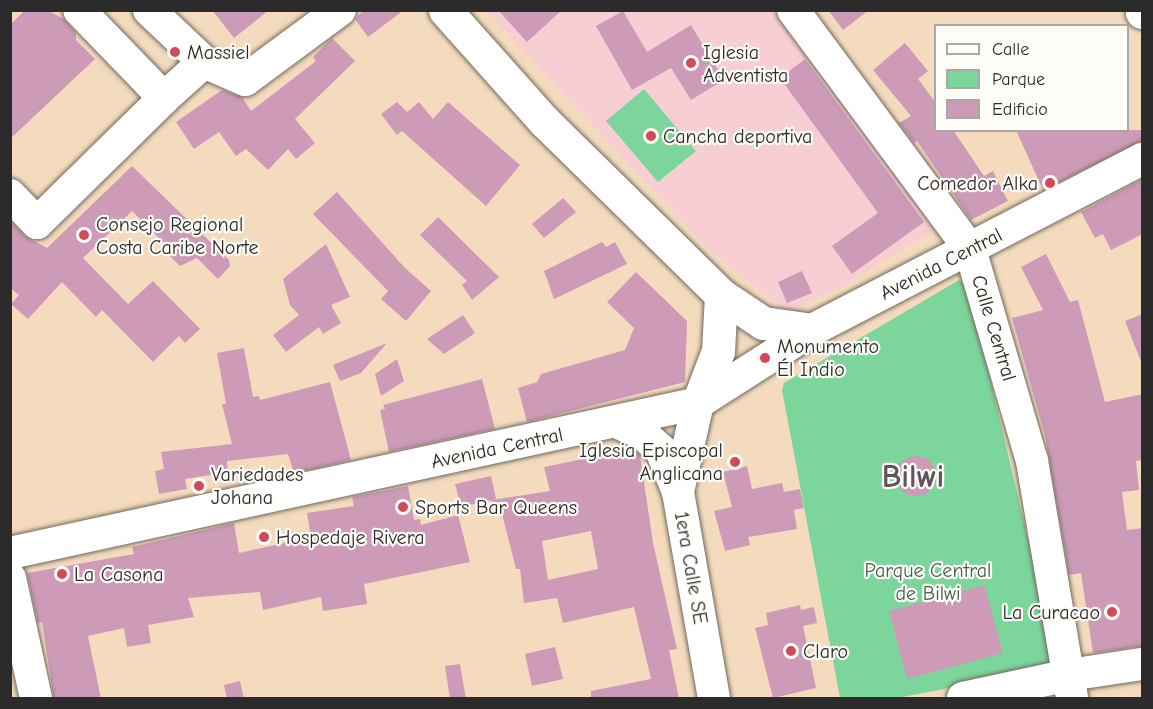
<!DOCTYPE html>
<meta charset="utf-8">
<style>
body{margin:0}
#map{position:relative;width:1153px;height:709px;overflow:hidden;background:#f4dbbe;font-family:"Comic Neue",sans-serif}
div>[style]{position:absolute}
[style*='--x']{left:calc(var(--x)*1px);top:calc(var(--y)*1px);width:calc(var(--w)*1px);rotate:calc(var(--a)*1deg)}
.built>*{inset:0;background:#f7cfd2}
.green>*{inset:0;background:#7cd69c}
.building>*{inset:0;background:#cd9bb8}
.round{border-radius:50%}
.roads{filter:drop-shadow(0 0 2px #71695e) drop-shadow(0 0 2px #71695e)}
.minor>*{height:32px;margin:-16px;padding:0 16px;transform-origin:16px;border-radius:16px;background:#fff}
.major>*{height:33px;margin:-16.5px;padding:0 16.5px;transform-origin:16.5px;border-radius:16.5px;background:#fff}
.dots>*{width:16px;height:16px;translate:-50% -50%;box-sizing:border-box;border:3px solid #fdfcf7;border-radius:50%}
span{translate:-50% -50%;white-space:nowrap;text-align:center;line-height:1.15;-webkit-text-stroke:4.5px #fdfcf7;paint-order:stroke}
.poi-label{font-size:20px;color:#2b2b2b}
.left{translate:0 -50%;text-align:left}
.right{translate:-100% -50%;text-align:right}
.street-label{font-size:20px;color:#2b2b2b}
.park-label{font-size:20px;color:#435e4d}
.town-label{font-size:32px;color:#64525c;font-weight:700}
.frame{position:absolute;inset:0;border:12px solid #2b2b2b;pointer-events:none}
.legend{position:absolute;left:934px;top:24px;width:195px;height:108px;box-sizing:border-box;background:#fdfcf7;border:2px solid #a9a8a5;margin:0;padding:8px 10px;list-style:none;font-size:18px;color:#2b2b2b}
.legend li{display:flex;align-items:center;gap:12px;height:30px}
.legend b{width:30px;border:2px solid #a9a8a5}
</style>
<div id="map">
<div class="built">
<i style="clip-path:polygon(486px 11px,772px 11px,936px 228px,849px 283px,787px 312px,710px 251px)"></i>
</div>
<div class="green">
<i style="clip-path:polygon(644px 89px,696px 151px,658px 182px,606px 121px)"></i>
<i style="clip-path:polygon(959px 280px,969px 289px,1058px 667px,897px 698px,840px 698px,782px 390px,784px 383px)"></i>
</div>
<div class="building">
<i style="clip-path:polygon(25px 10px,47px 10px,64px 19px,76px 33px,76px 40px,95px 59px,10px 139px,10px 25px)"></i>
<i style="clip-path:polygon(212px 10px,269px 10px,234px 38px)"></i>
<i style="clip-path:polygon(364px 10px,404px 10px,368px 37px,355px 19px)"></i>
<i style="clip-path:polygon(498px 10px,562px 10px,527px 42px)"></i>
<i style="clip-path:polygon(828px 10px,869px 10px,843px 30px)"></i>
<i style="clip-path:polygon(623px 11px,647px 52px,691px 25px,724px 80px,691px 100px,671px 68px,632px 90px,596px 26px)"></i>
<i style="clip-path:polygon(332px 38px,355px 61px,295px 119px,315px 143px,296px 159px,288px 149px,268px 170px,246px 149px,236px 156px,219px 132px,194px 149px,176px 122px,222px 90px,242px 97px,251px 111px,316px 61px,313px 57px)"></i>
<i style="clip-path:polygon(905px 43px,928px 71px,918px 79px,936px 103px,936px 130px,953px 130px,984px 176px,993px 171px,1008px 201px,971px 220px,917px 141px,914px 143px,899px 123px,911px 116px,873px 70px)"></i>
<i style="clip-path:polygon(805px 59px,924px 222px,852px 274px,832px 246px,878px 213px,780px 78px)"></i>
<i style="clip-path:polygon(397px 102px,407px 112px,419px 102px,433px 119px,448px 102px,520px 165px,486px 206px,402px 131px,397px 135px,381px 114px)"></i>
<i style="clip-path:polygon(1016px 130px,1143px 130px,1143px 141px,1043px 190px)"></i>
<i style="clip-path:polygon(132px 166px,229px 260px,230px 266px,218px 279px,197px 258px,180px 266px,169px 255px,173px 252px,132px 211px,83px 258px,128px 304px,153px 281px,200px 329px,185px 343px,179px 336px,153px 362px,102px 310px,96px 317px,62px 282px,28px 319px,11px 304px,19px 295px,10px 288px,10px 221px,25px 236px,47px 248px)"></i>
<i style="clip-path:polygon(1143px 179px,1143px 234px,1111px 250px,1103px 234px,1095px 238px,1081px 212px)"></i>
<i style="clip-path:polygon(337px 192px,405px 268px,431px 291px,406px 321px,381px 299px,388px 291px,313px 214px)"></i>
<i style="clip-path:polygon(563px 198px,576px 212px,544px 238px,532px 224px)"></i>
<i style="clip-path:polygon(438px 217px,499px 277px,472px 300px,462px 285px,467px 281px,420px 235px)"></i>
<i style="clip-path:polygon(602px 242px,606px 247px,615px 242px,627px 264px,554px 299px,544px 271px)"></i>
<i style="clip-path:polygon(326px 244px,350px 297px,331px 305px,341px 323px,323px 334px,319px 327px,286px 352px,273px 335px,299px 315px,290px 305px,283px 279px)"></i>
<i style="clip-path:polygon(1046px 254px,1070px 302px,1078px 300px,1105px 402px,1143px 394px,1143px 460px,1136px 461px,1139px 490px,1122px 492px,1127px 530px,1143px 528px,1143px 646px,1093px 653px,1081px 573px,1069px 575px,1045px 435px,1012px 318px,1043px 310px,1021px 267px)"></i>
<i style="clip-path:polygon(802px 271px,812px 293px,787px 303px,778px 282px)"></i>
<i style="clip-path:polygon(636px 272px,687px 321px,685px 382px,527px 422px,518px 388px,537px 382px,541px 374px,625px 350px,634px 328px,607px 302px)"></i>
<i style="clip-path:polygon(1143px 314px,1143px 363px,1142px 364px,1125px 321px)"></i>
<i style="clip-path:polygon(463px 315px,475px 333px,444px 354px,427px 339px)"></i>
<i style="clip-path:polygon(387px 343px,361px 373px,340px 381px,333px 365px)"></i>
<i style="clip-path:polygon(244px 348px,253px 397px,259px 396px,260px 400px,330px 382px,351px 460px,294px 473px,288px 454px,227px 461px,228px 472px,185px 479px,187px 489px,159px 494px,155px 471px,164px 469px,161px 452px,232px 444px,222px 404px,226px 404px,217px 353px)"></i>
<i style="clip-path:polygon(397px 359px,404px 381px,381px 396px,375px 374px)"></i>
<i style="clip-path:polygon(482px 379px,495px 429px,389px 452px,380px 410px,385px 409px,383px 405px)"></i>
<i style="clip-path:polygon(evenodd,632px 449px,640px 455px,653px 543px,677px 649px,669px 650px,679px 699px,591px 699px,591px 691px,651px 679px,634px 607px,563px 623px,557px 598px,524px 603px,520px 569px,516px 569px,502px 514px,495px 516px,491px 500px,550px 491px,544px 467px,632px 449px,591px 531px,598px 569px,548px 580px,542px 541px,591px 531px)"></i>
<i class="round" style="left:896px;top:456px;width:40px;height:40px"></i>
<i style="clip-path:polygon(747px 466px,752px 489px,782px 483px,784px 492px,800px 489px,804px 508px,794px 510px,797px 529px,748px 537px,750px 545px,725px 551px,714px 511px,732px 507px,723px 472px)"></i>
<i style="clip-path:polygon(491px 476px,496px 499px,461px 507px,455px 484px)"></i>
<i style="clip-path:polygon(408px 486px,414px 520px,420px 519px,421px 525px,458px 515px,470px 562px,364px 584px,367px 604px,323px 611px,321px 597px,263px 610px,260px 592px,188px 598px,194px 617px,148px 625px,151px 643px,127px 647px,124px 628px,88px 636px,101px 699px,54px 699px,42px 622px,38px 623px,27px 573px,134px 554px,132px 547px,234px 523px,239px 553px,311px 537px,307px 513px,354px 506px,352px 497px)"></i>
<i style="clip-path:polygon(984px 585px,1003px 653px,907px 679px,889px 611px)"></i>
<i style="clip-path:polygon(800px 605px,801px 610px,814px 607px,817px 623px,803px 626px,816px 688px,773px 698px,755px 628px,768px 625px,766px 613px)"></i>
<i style="clip-path:polygon(555px 647px,563px 679px,532px 686px,525px 654px)"></i>
<i style="clip-path:polygon(460px 664px,466px 699px,450px 699px,445px 666px)"></i>
<i style="clip-path:polygon(240px 681px,244px 699px,227px 699px,224px 685px)"></i>
</div>
<div class="roads">
<div class="minor">
<i style="--x:149;--y:10;--w:76;--a:43.4"></i>
<i style="--x:204;--y:62;--w:45;--a:23.7"></i>
<i style="--x:245;--y:80;--w:118;--a:-36.4"></i>
<i style="--x:793;--y:10;--w:297;--a:53.5"></i>
<i style="--x:970;--y:249;--w:221;--a:73.7"></i>
<i style="--x:1032;--y:461;--w:240;--a:80.4"></i>
<i style="--x:1142;--y:10;--w:3;--a:90"></i>
<i style="--x:164;--y:98;--w:54;--a:-42"></i>
<i style="--x:10;--y:195;--w:39;--a:46"></i>
<i style="--x:37;--y:223;--w:178;--a:-44.5"></i>
<i style="--x:164;--y:98;--w:122;--a:-134"></i>
<i style="--x:698;--y:403;--w:91;--a:102.7"></i>
<i style="--x:678;--y:492;--w:209;--a:80.1"></i>
<i style="--x:616;--y:422;--w:30;--a:24"></i>
<i style="--x:643;--y:434;--w:24;--a:42"></i>
<i style="--x:661;--y:450;--w:45;--a:68"></i>
<i style="--x:10;--y:553;--w:704;--a:-12.3"></i>
<i style="--x:698;--y:403;--w:135;--a:-32.6"></i>
<i style="--x:812;--y:330;--w:372;--a:-27.4"></i>
<i style="--x:10;--y:578;--w:123;--a:77.8"></i>
<i style="--x:963;--y:698;--w:108;--a:-12.2"></i>
<i style="--x:1069;--y:675;--w:74;--a:-8.6"></i>
</div>
<div class="major">
<i style="--x:445;--y:10;--w:149;--a:48.3"></i>
<i style="--x:544;--y:121;--w:248;--a:44.5"></i>
<i style="--x:721;--y:295;--w:50;--a:33.7"></i>
<i style="--x:763;--y:323;--w:49;--a:8.1"></i>
<i style="--x:698;--y:403;--w:56;--a:-69"></i>
<i style="--x:718;--y:351;--w:56;--a:-86.9"></i>
</div>
</div>
<div class="dots">
<i style="left:175px;top:52px;background:#d1495b"></i>
<i style="left:691px;top:63px;background:#d1495b"></i>
<i style="left:651px;top:136px;background:#d1495b"></i>
<i style="left:1050px;top:183px;background:#d1495b"></i>
<i style="left:84px;top:235px;background:#d1495b"></i>
<i style="left:765px;top:358px;background:#d1495b"></i>
<i style="left:735px;top:462px;background:#d1495b"></i>
<i style="left:199px;top:486px;background:#d1495b"></i>
<i style="left:403px;top:507px;background:#d1495b"></i>
<i style="left:264px;top:537px;background:#d1495b"></i>
<i style="left:62px;top:574px;background:#d1495b"></i>
<i style="left:1112px;top:612px;background:#d1495b"></i>
<i style="left:791px;top:651px;background:#d1495b"></i>
</div>
<div class="poi-label">
<span class="left" style="left:187px;top:52px">Massiel</span>
<span class="left" style="left:703px;top:64px">Iglesia<br>Adventista</span>
<span class="left" style="left:663px;top:136px">Cancha deportiva</span>
<span class="right" style="left:1038px;top:183px">Comedor Alka</span>
<span class="left" style="left:96px;top:236px">Consejo Regional<br>Costa Caribe Norte</span>
<span class="left" style="left:777px;top:358px">Monumento<br>Él Indio</span>
<span class="right" style="left:723px;top:462px">Iglesia Episcopal<br>Anglicana</span>
<span class="left" style="left:211px;top:486px">Variedades<br>Johana</span>
<span class="left" style="left:415px;top:507px">Sports Bar Queens</span>
<span class="left" style="left:276px;top:537px">Hospedaje Rivera</span>
<span class="left" style="left:74px;top:574px">La Casona</span>
<span class="right" style="left:1100px;top:612px">La Curacao</span>
<span class="left" style="left:803px;top:651px">Claro</span>
</div>
<div class="street-label">
<span style="left:941px;top:264px;rotate:-27deg">Avenida Central</span>
<span style="left:994px;top:328px;rotate:73deg">Calle Central</span>
<span style="left:497px;top:448px;rotate:-12deg">Avenida Central</span>
<span style="left:691px;top:568px;rotate:80deg">1era Calle SE</span>
</div>
<div class="park-label">
<span style="left:928px;top:582px">Parque Central<br>de Bilwi</span>
</div>
<div class="town-label">
<span style="left:913px;top:477px">Bilwi</span>
</div>
<div class="frame"></div>
<ul class="legend">
<li><b style="height:8px;background:#fff"></b>Calle</li>
<li><b style="height:16px;background:#7cd69c"></b>Parque</li>
<li><b style="height:16px;background:#cd9bb8"></b>Edificio</li>
</ul>
</div>
